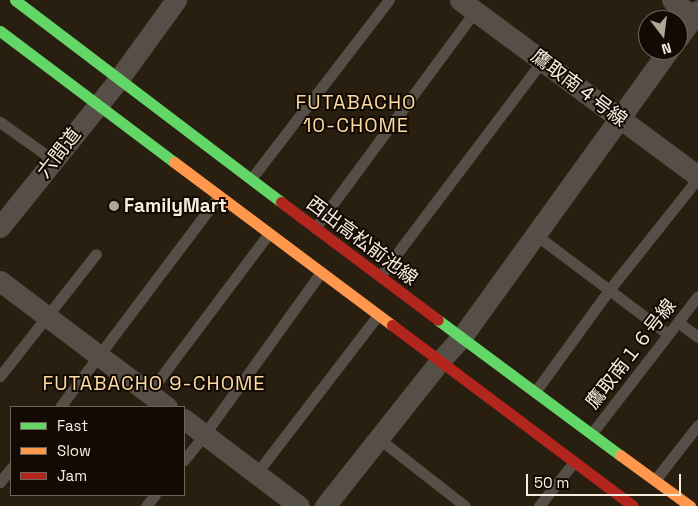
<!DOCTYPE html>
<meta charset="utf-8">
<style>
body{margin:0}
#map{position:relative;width:698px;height:506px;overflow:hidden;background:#281f11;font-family:"Space Grotesk","Noto Sans JP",sans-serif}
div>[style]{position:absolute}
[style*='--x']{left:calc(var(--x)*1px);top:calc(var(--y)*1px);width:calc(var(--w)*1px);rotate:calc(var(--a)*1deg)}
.lane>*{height:11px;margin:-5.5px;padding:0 5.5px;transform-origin:5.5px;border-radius:5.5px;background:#564f47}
.street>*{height:21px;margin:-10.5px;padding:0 10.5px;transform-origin:10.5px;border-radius:10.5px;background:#564f47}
.fast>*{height:11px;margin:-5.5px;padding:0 5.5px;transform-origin:5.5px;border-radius:5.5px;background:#63d668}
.slow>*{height:11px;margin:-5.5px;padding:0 5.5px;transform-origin:5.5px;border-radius:5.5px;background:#ff974d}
.jam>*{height:11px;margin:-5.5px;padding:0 5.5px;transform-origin:5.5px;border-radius:5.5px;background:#b3261e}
.dots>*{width:14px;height:14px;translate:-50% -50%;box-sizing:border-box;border:2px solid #130b03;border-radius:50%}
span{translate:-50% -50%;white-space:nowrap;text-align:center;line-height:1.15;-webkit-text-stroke:4px #130b03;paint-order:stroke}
.street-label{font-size:19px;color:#f9eddf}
.poi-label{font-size:19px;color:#f9eddf;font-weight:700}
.left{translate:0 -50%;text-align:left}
.neighbourhood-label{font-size:20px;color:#fcdaa3;letter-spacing:1px}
.legend{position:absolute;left:10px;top:406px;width:175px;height:90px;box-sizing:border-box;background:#130b03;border:1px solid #6f655b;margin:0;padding:6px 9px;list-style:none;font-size:15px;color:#f9eddf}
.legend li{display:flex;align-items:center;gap:10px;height:25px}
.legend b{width:25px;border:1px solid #6f655b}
.north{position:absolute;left:638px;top:10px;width:50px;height:50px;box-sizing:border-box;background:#130b03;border:1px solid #6f655b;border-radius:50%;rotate:165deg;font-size:14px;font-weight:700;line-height:20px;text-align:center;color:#f9eddf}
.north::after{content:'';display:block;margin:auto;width:18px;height:22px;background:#b0a597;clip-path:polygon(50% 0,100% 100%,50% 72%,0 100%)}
.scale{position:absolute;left:526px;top:474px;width:155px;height:22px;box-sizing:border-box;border:2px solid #f9eddf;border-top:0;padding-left:6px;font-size:15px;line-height:18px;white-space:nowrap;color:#f9eddf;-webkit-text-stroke:4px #130b03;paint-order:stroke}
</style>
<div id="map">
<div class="lane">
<i style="--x:0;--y:122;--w:65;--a:35.6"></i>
<i style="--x:251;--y:179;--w:226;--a:-52.4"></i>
<i style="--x:315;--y:228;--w:270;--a:-53.6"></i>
<i style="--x:536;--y:235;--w:165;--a:36.9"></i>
<i style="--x:380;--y:276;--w:269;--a:-53"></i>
<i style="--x:678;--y:322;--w:25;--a:37"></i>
<i style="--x:0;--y:376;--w:155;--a:-51.8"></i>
<i style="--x:535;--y:392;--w:126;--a:-54"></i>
<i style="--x:609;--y:290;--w:143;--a:-51.5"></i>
<i style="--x:149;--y:393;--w:200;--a:-53.1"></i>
<i style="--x:60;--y:407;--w:264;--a:-53"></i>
<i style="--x:592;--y:433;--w:173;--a:-52.3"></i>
<i style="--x:378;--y:438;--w:110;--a:38"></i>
<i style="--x:184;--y:460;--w:32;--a:-51"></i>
<i style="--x:204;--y:435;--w:201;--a:-54.3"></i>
<i style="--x:256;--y:474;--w:200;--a:-52.5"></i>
<i style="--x:655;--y:480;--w:70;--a:-52"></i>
<i style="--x:0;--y:482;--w:18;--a:-52"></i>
<i style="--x:146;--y:506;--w:14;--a:-51"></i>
<i style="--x:539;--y:506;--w:56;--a:-51.5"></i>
</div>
<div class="street">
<i style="--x:460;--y:0;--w:296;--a:36.5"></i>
<i style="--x:672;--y:0;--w:27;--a:39"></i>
<i style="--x:678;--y:38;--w:34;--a:-54"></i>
<i style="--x:0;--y:227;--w:189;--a:-51.2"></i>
<i style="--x:118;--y:80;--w:99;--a:-54.1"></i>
<i style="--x:0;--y:281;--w:209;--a:37"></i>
<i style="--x:184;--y:419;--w:144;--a:37.1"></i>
<i style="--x:325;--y:506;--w:185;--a:-51.6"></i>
<i style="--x:440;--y:361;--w:31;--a:-48"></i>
<i style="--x:461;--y:338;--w:355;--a:-54.2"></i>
</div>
<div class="fast">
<i style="--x:15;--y:0;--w:334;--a:37.2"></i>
<i style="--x:0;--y:31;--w:218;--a:37"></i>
<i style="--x:438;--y:320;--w:227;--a:36.6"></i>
</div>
<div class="slow">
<i style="--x:174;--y:162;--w:272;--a:36.8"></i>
<i style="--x:620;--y:455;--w:87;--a:36.1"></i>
</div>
<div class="jam">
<i style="--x:281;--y:202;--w:196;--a:36.9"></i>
<i style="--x:392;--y:325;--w:301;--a:36.9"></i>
</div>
<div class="dots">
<i style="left:114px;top:206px;background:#b0a597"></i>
</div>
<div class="street-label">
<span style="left:579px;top:88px;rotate:37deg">鷹取南４号線</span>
<span style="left:59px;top:153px;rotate:-52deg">六間道</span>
<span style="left:362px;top:241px;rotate:37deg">西出高松前池線</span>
<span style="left:631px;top:354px;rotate:-52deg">鷹取南１６号線</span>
</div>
<div class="poi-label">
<span class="left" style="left:124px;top:206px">FamilyMart</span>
</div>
<div class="neighbourhood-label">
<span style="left:356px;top:114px">FUTABACHO<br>10-CHOME</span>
<span style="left:154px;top:383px">FUTABACHO 9-CHOME</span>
</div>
<ul class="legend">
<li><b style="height:6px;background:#63d668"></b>Fast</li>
<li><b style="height:6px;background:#ff974d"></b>Slow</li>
<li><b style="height:6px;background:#b3261e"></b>Jam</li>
</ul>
<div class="north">N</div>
<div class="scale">50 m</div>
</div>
